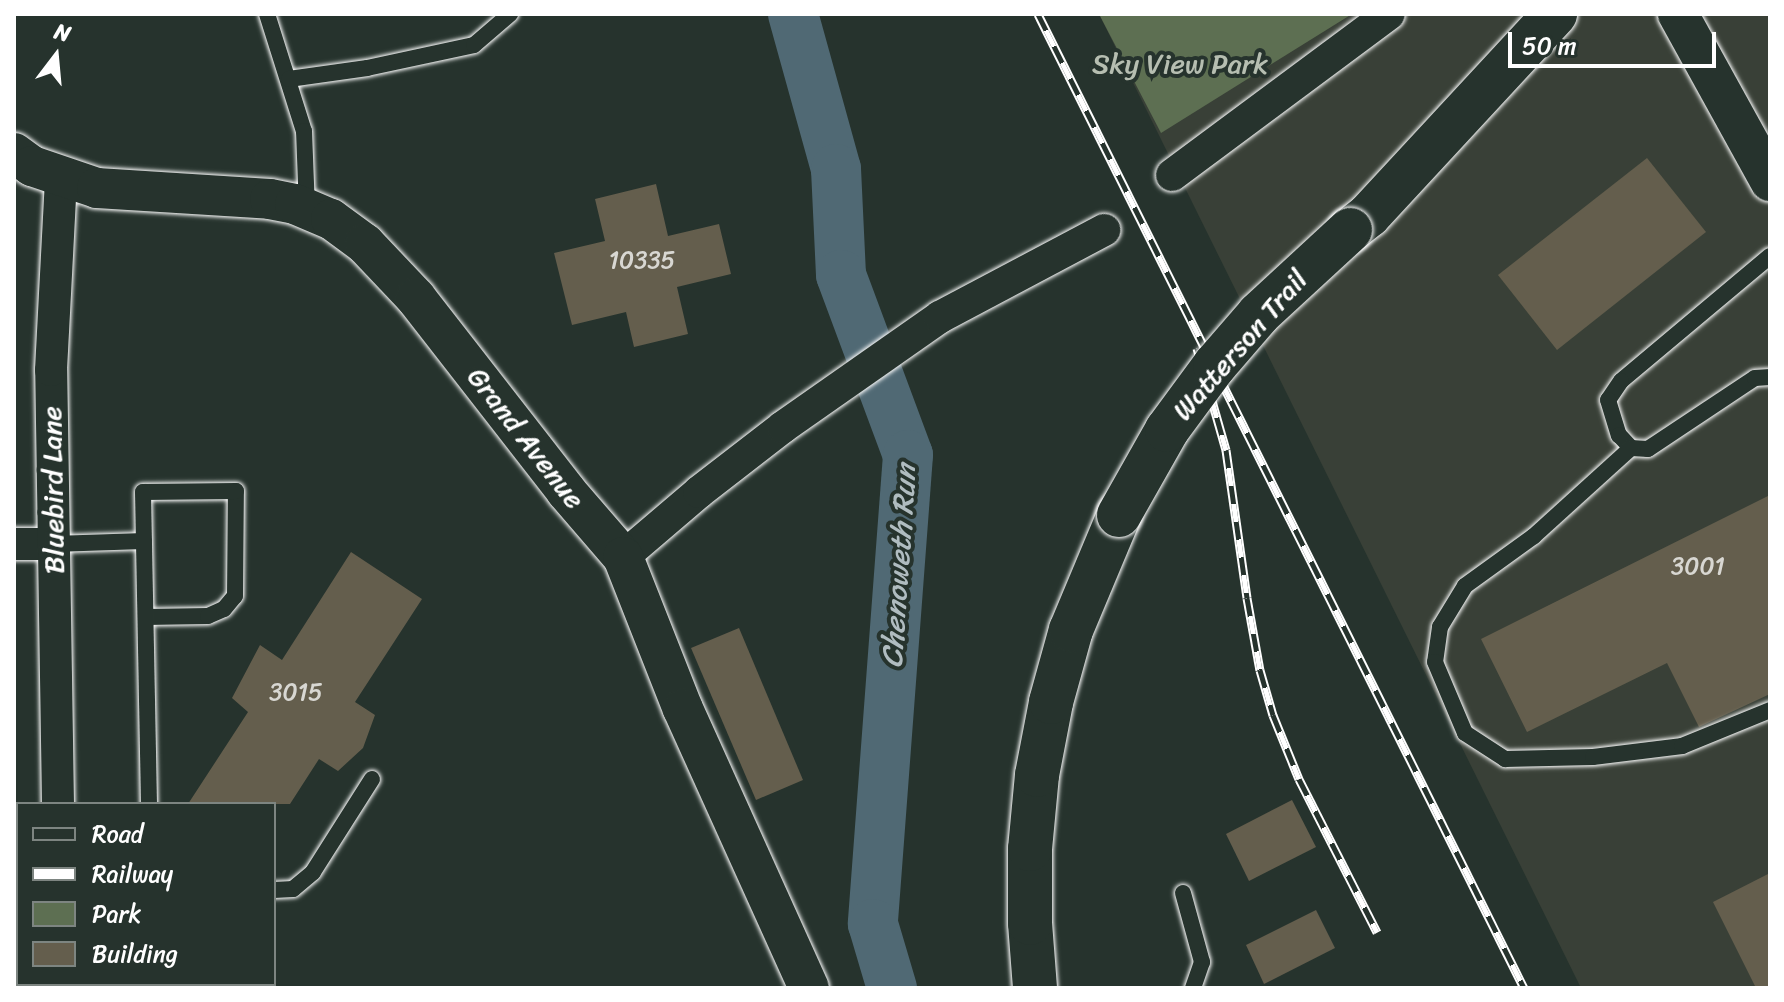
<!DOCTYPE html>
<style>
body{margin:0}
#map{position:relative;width:1784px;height:1002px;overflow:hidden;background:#26332d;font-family:Sriracha,sans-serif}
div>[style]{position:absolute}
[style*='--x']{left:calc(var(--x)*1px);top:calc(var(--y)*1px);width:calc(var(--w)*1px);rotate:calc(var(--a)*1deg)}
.built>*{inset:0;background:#394037}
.green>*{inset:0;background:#5d6f52}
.river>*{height:50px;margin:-25px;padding:0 25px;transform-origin:25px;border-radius:25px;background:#506974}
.building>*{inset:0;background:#645e4d}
.roads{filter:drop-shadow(0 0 2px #fff) drop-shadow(0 0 2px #fff)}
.service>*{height:16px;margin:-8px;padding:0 8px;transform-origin:8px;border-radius:8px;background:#26332d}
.minor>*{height:32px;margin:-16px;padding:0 16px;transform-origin:16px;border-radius:16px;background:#26332d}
.tertiary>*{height:40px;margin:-20px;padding:0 20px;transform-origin:20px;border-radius:20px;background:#26332d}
.secondary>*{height:44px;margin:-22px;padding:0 22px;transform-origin:22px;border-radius:22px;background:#26332d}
.rail>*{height:9px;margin-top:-4.5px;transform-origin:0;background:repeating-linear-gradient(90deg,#26332d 0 18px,#fff 0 36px);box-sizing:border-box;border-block:2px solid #fff}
.bridges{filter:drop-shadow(0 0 2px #fff) drop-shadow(0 0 2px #fff)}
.secondary-bridge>*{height:44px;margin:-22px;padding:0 22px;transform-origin:22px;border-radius:22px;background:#26332d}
span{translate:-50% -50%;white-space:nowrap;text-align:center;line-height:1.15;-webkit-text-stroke:8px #26332d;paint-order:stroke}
.number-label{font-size:24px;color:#d8d7d2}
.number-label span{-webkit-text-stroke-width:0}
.park-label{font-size:28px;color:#b6beb1}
.street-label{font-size:28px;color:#fff}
.water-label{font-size:30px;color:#b0bcc0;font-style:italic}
.frame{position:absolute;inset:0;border:16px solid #fff;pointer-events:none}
.legend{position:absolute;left:16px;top:802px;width:260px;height:184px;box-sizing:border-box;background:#26332d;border:2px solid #7d8581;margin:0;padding:10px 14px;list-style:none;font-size:24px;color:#fff}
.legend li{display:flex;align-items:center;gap:16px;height:40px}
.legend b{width:40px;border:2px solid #7d8581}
.north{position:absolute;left:16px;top:16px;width:80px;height:80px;-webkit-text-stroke:6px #26332d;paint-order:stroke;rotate:16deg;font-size:22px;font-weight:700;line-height:32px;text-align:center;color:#fff}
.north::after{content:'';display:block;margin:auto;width:28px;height:36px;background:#fff;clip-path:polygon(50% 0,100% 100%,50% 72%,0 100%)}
.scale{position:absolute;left:1508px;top:32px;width:208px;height:36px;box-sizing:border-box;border:4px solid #fff;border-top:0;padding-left:10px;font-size:24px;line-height:28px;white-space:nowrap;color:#fff;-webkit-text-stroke:6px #26332d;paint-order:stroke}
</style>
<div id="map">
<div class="built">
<i style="clip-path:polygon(1099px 14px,1770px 14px,1770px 988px,1581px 988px)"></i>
</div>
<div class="green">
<i style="clip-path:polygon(1099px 14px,1352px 14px,1161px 133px)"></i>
</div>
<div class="river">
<i style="--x:793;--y:14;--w:161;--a:74.5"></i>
<i style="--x:836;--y:169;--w:106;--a:87.3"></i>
<i style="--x:841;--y:275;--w:192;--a:69.6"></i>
<i style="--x:908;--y:455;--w:470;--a:94.3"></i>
<i style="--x:873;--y:924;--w:67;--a:73.5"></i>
</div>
<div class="building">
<i style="clip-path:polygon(1647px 158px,1706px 232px,1557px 350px,1498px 275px)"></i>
<i style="clip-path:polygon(656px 184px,668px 236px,719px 224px,731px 274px,677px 287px,688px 334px,634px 347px,626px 312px,572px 325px,554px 253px,605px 241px,595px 199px)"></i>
<i style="clip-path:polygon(1770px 495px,1770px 694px,1699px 727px,1667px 663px,1527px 732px,1481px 639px)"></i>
<i style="clip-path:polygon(351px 552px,422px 599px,355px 702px,375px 715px,363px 748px,338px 771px,319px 759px,290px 804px,188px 804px,248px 712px,232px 698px,260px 645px,282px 660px)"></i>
<i style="clip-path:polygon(739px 628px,803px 780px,756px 800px,691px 648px)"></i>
<i style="clip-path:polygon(1292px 800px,1316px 847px,1249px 881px,1226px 834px)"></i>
<i style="clip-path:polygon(1770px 873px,1770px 988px,1756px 988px,1713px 902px)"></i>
<i style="clip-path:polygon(1316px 910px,1335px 948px,1264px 984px,1246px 945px)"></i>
</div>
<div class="roads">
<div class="service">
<i style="--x:267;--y:14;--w:123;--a:72.5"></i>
<i style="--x:304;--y:131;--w:77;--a:87.8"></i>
<i style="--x:289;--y:79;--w:79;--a:-8"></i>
<i style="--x:367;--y:68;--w:109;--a:-12.1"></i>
<i style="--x:474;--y:45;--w:48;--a:-40.7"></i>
<i style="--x:1770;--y:256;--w:194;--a:140"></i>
<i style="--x:1621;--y:381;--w:23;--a:124"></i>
<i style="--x:1608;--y:400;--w:37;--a:73"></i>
<i style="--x:1619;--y:435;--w:18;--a:47"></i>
<i style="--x:1631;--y:448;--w:17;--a:3"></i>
<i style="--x:1648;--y:449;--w:128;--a:-33.6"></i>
<i style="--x:1755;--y:378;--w:15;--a:-4"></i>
<i style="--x:1631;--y:448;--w:131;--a:137.8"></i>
<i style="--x:1534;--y:536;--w:85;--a:144.1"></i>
<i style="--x:1465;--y:586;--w:48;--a:121.4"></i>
<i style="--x:1440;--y:627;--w:35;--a:98"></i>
<i style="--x:1435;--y:662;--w:77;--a:67.1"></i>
<i style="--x:1465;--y:733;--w:48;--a:33"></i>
<i style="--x:1505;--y:759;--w:88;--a:-1.3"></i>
<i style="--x:1593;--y:757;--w:90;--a:-7"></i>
<i style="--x:1682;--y:746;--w:95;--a:-22.2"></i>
<i style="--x:53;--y:544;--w:91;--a:-1.9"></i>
<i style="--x:146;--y:617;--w:62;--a:-0.9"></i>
<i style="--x:208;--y:616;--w:17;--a:-24"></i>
<i style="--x:224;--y:609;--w:17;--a:-50"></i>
<i style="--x:235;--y:596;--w:105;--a:-89.5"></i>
<i style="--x:236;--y:491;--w:93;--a:179.4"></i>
<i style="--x:143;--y:492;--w:312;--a:88.9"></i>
<i style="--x:274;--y:890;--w:19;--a:-3"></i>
<i style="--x:293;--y:889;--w:26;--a:-40"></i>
<i style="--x:313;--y:872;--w:110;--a:-57.6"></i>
<i style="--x:1183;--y:893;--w:72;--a:74.6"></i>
<i style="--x:1202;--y:962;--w:28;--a:109"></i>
</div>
<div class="minor">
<i style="--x:1172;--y:175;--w:270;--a:-36.6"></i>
<i style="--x:14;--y:544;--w:39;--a:0"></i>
<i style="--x:623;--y:557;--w:100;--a:-40.5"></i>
<i style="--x:699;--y:492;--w:106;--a:-37.7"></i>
<i style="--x:783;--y:427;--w:192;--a:-35"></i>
<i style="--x:940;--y:317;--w:186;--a:-27.9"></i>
<i style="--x:58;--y:804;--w:434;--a:-90.9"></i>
<i style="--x:51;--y:370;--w:193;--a:-87"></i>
<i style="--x:62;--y:984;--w:4;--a:90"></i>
</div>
<div class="tertiary">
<i style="--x:1678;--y:14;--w:191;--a:61.1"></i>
<i style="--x:14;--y:153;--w:22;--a:36"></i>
<i style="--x:32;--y:166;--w:69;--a:18.7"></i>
<i style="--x:97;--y:188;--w:173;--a:3.6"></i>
<i style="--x:270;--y:199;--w:25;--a:11"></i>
<i style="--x:295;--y:204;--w:39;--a:23"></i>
<i style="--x:331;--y:219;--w:42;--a:36.3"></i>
<i style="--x:365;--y:244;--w:74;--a:46.6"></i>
<i style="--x:416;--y:298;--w:244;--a:52.1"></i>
<i style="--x:566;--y:491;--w:87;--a:49.2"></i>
<i style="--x:623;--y:557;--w:163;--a:68.5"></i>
<i style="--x:683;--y:709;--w:306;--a:65.7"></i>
</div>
<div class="secondary">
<i style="--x:1350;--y:230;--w:24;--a:-38"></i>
<i style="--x:1369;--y:215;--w:274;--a:-47.2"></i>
<i style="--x:1035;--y:988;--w:65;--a:-94.4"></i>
<i style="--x:1030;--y:923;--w:74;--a:-90"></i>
<i style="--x:1030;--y:849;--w:74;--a:-84.6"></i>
<i style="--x:1037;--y:775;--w:74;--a:-79.1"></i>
<i style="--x:1051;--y:702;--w:75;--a:-74.5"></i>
<i style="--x:1071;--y:630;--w:125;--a:-67.3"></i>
</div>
</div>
<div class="rail">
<i style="--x:1038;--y:14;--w:1089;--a:63.48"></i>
<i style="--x:1197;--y:348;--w:106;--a:74.1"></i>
<i style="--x:1226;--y:450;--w:149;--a:81.9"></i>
<i style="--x:1247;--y:598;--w:73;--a:79.8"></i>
<i style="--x:1260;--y:670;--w:47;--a:73.9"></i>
<i style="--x:1273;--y:715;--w:69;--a:67.9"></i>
<i style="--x:1299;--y:779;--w:172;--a:63"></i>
</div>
<div class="bridges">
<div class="secondary-bridge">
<i style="--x:1119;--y:515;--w:98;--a:-60.5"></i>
<i style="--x:1167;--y:430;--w:81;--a:-53.6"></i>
<i style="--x:1215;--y:365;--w:67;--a:-49.2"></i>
<i style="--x:1259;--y:314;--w:124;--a:-42.7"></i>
</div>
</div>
<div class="number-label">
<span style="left:642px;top:261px">10335</span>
<span style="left:1698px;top:567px">3001</span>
<span style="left:296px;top:693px">3015</span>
</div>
<div class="park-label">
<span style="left:1180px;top:64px">Sky View Park</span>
</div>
<div class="street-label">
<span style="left:1240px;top:345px;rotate:-49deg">Watterson Trail</span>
<span style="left:526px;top:438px;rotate:52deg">Grand Avenue</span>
<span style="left:53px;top:490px;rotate:-91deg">Bluebird Lane</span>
</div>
<div class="water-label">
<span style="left:899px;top:566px;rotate:-86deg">Chenoweth Run</span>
</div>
<div class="frame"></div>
<ul class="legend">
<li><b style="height:10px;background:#26332d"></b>Road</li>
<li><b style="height:10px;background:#fff"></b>Railway</li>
<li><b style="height:22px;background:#5d6f52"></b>Park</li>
<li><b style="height:22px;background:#645e4d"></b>Building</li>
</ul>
<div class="north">N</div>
<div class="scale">50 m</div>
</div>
